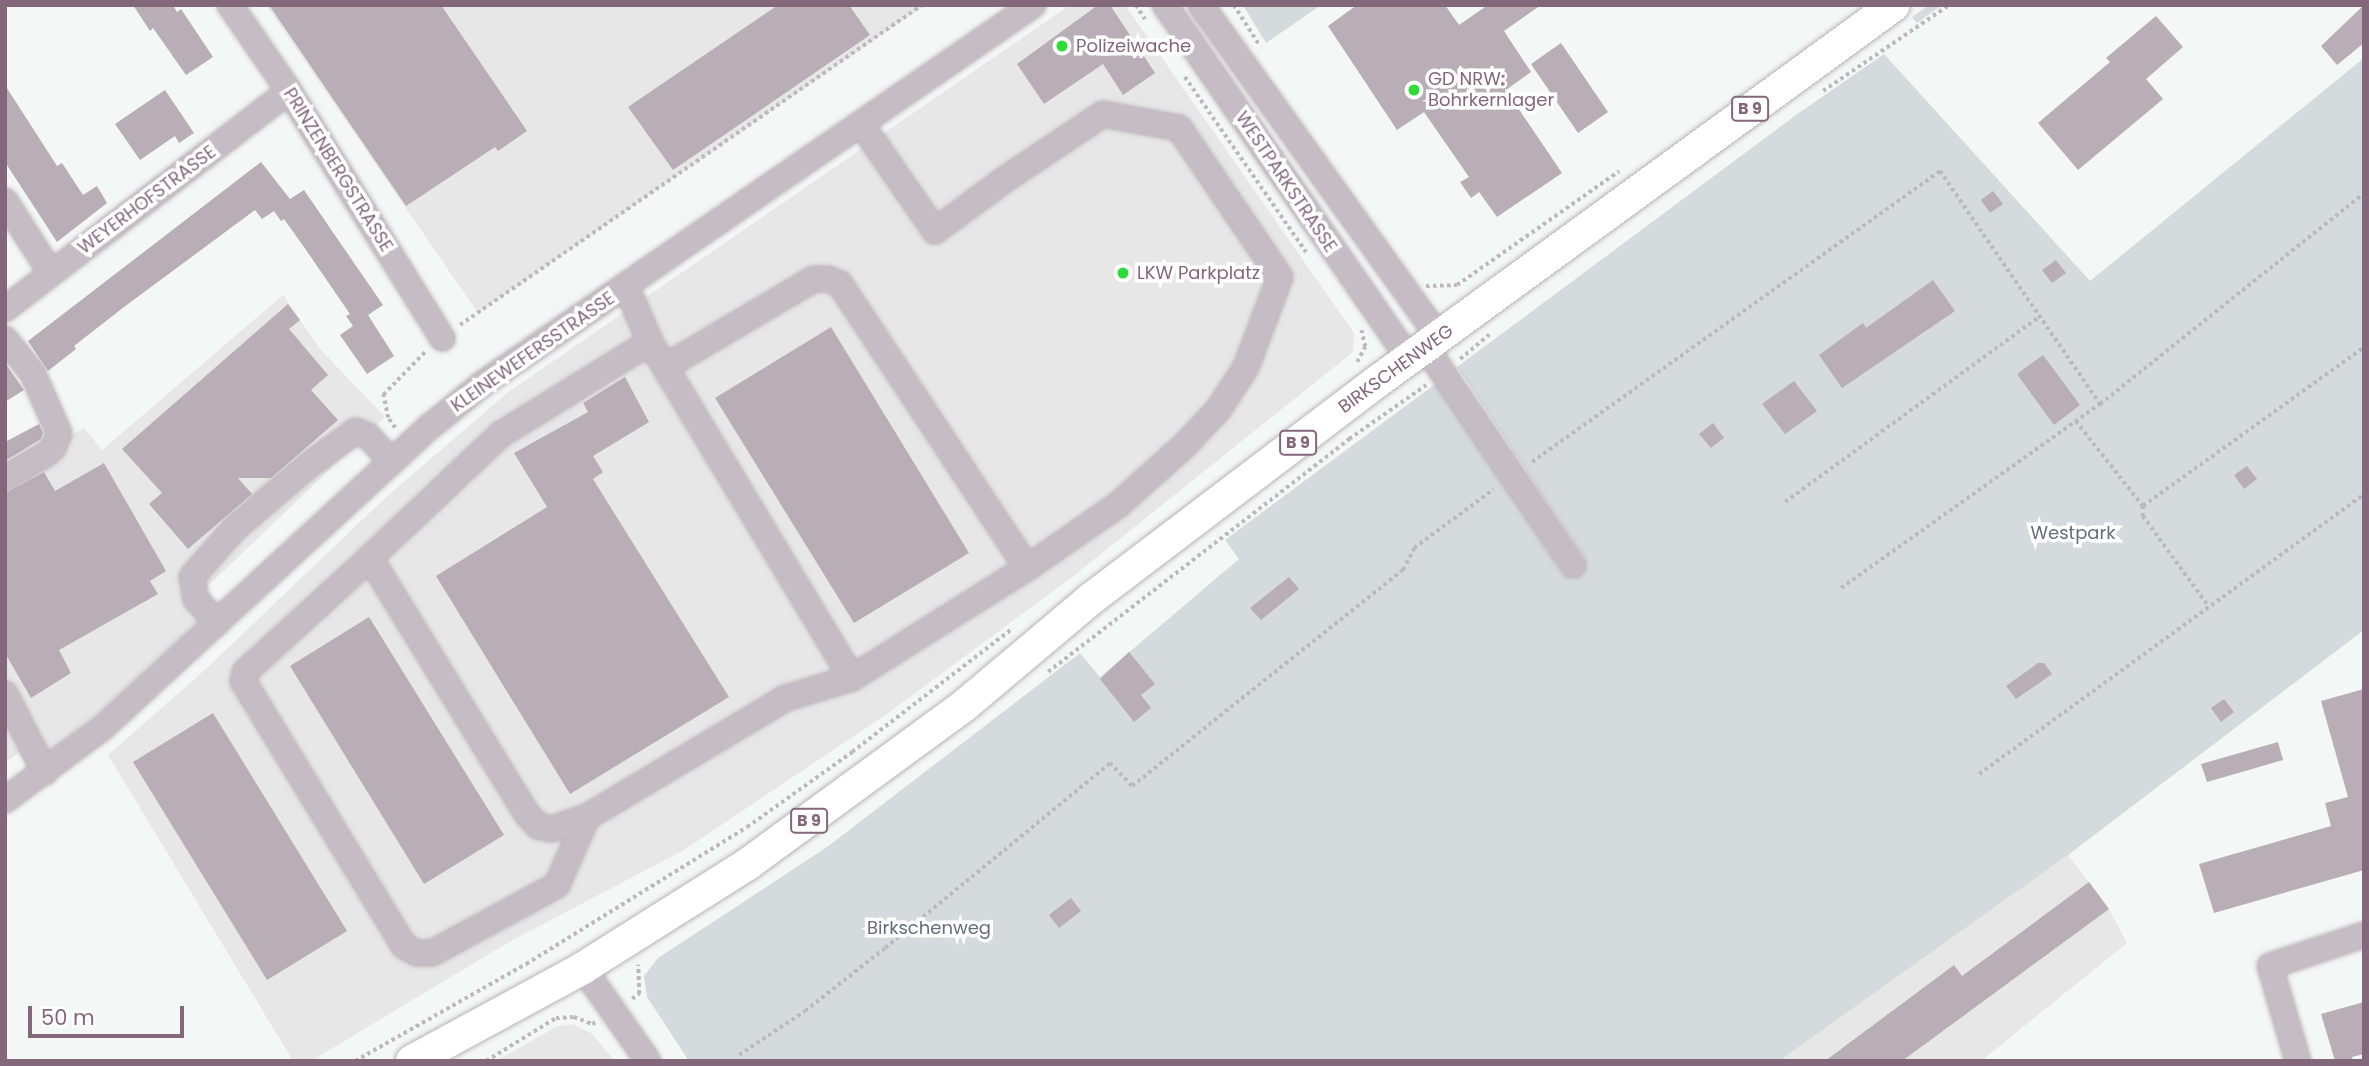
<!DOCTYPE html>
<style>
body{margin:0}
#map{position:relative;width:2369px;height:1066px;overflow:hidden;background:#f3f7f6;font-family:Poppins,sans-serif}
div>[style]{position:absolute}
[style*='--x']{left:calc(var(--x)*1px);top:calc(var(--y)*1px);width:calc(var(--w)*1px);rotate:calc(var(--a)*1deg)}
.built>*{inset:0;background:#e7e7e8}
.green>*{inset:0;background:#d5dadd}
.building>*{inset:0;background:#b9adb6}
.path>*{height:3.5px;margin-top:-1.75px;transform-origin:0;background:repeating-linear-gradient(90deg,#bdb8bc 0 3.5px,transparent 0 7px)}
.roads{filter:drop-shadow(0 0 2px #bab1b7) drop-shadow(0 0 2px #bab1b7)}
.minor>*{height:24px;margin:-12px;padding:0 12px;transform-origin:12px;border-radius:12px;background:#c5bdc3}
.major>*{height:32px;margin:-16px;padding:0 16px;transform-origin:16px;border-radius:16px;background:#fff}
.dots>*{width:19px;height:19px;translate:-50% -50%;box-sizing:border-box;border:4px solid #fff;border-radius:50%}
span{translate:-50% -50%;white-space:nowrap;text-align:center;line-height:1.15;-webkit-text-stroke:7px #fff;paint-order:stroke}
.shield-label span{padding:2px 5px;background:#fff;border:2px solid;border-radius:5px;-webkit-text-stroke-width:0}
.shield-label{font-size:16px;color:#83677b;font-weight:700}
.poi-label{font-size:18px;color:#83677b}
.left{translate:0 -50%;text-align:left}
.street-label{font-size:18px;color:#83677b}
.park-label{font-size:18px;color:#656d7b}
.frame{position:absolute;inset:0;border:7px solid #83677b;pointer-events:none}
.scale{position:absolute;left:28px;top:1006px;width:156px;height:32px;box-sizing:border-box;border:4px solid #83677b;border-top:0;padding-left:9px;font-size:21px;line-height:24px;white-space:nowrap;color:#83677b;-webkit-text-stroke:5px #fff;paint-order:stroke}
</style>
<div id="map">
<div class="built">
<i style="clip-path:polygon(266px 5px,925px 5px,478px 313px)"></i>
<i style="clip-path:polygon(1070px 5px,1125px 5px,1354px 333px,1353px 352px,1072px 577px,887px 714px,684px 850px,509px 942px,311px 1061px,293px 1061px,108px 755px,207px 668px,384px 499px,507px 393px)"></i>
<i style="clip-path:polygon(283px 295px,320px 349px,385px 417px,189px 604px,199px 620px,88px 721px,28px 769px,19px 753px,5px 762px,5px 472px,84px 428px,102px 450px)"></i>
<i style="clip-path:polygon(2068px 855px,2109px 909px,2127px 943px,1981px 1061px,1779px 1061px)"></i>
<i style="clip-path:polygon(572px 1024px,591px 1033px,615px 1061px,496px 1061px,558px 1026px)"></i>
</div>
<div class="green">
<i style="clip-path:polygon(1243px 5px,1321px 5px,1266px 43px)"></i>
<i style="clip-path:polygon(1929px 5px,1942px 5px,1917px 23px,1912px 17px)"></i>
<i style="clip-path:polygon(1884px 54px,2090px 281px,2364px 58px,2364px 630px,2068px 855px,1779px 1061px,689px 1061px,647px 997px,644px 976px,658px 958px,827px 847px,1080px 653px,1100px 677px,1239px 559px,1225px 540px,1438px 382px,1563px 574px,1585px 559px,1457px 367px,1796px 115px)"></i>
</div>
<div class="building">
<i style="clip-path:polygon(133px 5px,173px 5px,177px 12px,181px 9px,213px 57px,186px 75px,153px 28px,150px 31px)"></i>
<i style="clip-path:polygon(269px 5px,441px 5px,527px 131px,498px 151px,495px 147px,406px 206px)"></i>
<i style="clip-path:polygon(778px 5px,849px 5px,870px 35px,673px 170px,628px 107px)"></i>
<i style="clip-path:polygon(1098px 5px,1110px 5px,1155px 73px,1123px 95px,1103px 64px,1044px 104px,1017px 64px)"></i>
<i style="clip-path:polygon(1357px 5px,1445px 5px,1459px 25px,1488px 5px,1541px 5px,1504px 31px,1531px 72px,1506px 90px,1562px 173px,1497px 217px,1479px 192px,1471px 198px,1460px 182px,1469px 177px,1424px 112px,1397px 130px,1328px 26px)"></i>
<i style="clip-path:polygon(2364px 5px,2364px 43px,2337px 65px,2321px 46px)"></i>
<i style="clip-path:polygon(2156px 16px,2183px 47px,2146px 79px,2163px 99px,2078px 170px,2038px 123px,2110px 62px,2106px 58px)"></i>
<i style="clip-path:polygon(1561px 43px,1608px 112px,1578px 133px,1531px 64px)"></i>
<i style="clip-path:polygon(5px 85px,57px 166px,62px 163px,83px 195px,97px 186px,107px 203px,57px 242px,5px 162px)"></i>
<i style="clip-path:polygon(165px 90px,194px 133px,179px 143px,175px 136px,140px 160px,115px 124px)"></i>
<i style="clip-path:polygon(261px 162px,290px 199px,304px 190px,343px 247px,383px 305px,368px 315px,394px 356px,367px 374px,340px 335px,353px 326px,346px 316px,350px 314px,304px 247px,284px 219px,281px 221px,274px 211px,262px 219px,255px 210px,124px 307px,74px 346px,76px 349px,48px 371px,28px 341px)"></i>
<i style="clip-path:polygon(1993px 191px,2003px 204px,1990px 213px,1981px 200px)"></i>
<i style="clip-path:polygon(2056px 260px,2066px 273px,2052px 283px,2042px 270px)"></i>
<i style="clip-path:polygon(1933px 280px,1955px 311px,1842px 388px,1819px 355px,1863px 323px,1866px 328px)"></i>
<i style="clip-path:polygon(288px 304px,300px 320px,289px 329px,328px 375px,311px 390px,338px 420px,271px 478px,238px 478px,252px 494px,188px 549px,149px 504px,162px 493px,122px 449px)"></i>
<i style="clip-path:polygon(831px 327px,969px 553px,854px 623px,715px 398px)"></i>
<i style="clip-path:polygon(2043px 355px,2080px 405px,2054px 425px,2017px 374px)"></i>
<i style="clip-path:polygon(5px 363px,24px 390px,5px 402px)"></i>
<i style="clip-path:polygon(625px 377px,649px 422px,593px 456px,603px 472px,593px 479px,729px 697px,570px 794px,436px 576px,547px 507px,514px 453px,588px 412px,583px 403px)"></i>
<i style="clip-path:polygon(1794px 381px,1817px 411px,1785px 434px,1762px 404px)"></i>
<i style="clip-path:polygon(1713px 423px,1724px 438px,1711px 448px,1699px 434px)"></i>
<i style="clip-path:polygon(39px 424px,43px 433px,41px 439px,5px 461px,5px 442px)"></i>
<i style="clip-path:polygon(104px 463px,166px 571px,150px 581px,158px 594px,59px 650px,71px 673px,31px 698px,5px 653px,5px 493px,44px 472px,55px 491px)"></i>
<i style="clip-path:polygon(2247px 466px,2257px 479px,2244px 489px,2234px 475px)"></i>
<i style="clip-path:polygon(1289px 577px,1299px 589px,1261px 620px,1250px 608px)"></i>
<i style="clip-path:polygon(369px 617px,504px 835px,424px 884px,290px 666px)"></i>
<i style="clip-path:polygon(1129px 652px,1155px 684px,1141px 695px,1151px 708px,1134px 722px,1100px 679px)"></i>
<i style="clip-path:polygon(2038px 663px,2044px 663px,2052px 674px,2016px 699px,2006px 686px)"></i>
<i style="clip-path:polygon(2364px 689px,2364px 870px,2214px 913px,2199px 864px,2331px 826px,2325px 803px,2348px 797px,2321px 701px)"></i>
<i style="clip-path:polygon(2224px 699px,2234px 712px,2221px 722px,2211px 708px)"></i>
<i style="clip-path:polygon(213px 713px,347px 931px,267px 980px,133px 762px)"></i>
<i style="clip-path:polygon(2278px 742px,2283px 760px,2207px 782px,2201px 764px)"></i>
<i style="clip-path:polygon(2089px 882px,2109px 909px,1902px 1061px,1825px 1061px,1954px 965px,1962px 976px)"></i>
<i style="clip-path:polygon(1071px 898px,1081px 911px,1059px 928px,1049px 915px)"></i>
<i style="clip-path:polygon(2364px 1002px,2364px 1054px,2352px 1057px,2353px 1061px,2335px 1061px,2321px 1014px)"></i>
</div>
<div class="path">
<i style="--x:1136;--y:5;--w:17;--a:57"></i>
<i style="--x:1234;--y:5;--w:49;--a:57.6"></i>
<i style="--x:1185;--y:77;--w:213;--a:55.3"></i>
<i style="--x:1823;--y:91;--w:153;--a:-34.3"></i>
<i style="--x:1426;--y:286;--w:31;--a:-2"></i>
<i style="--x:1457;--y:285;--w:198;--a:-35.1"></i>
<i style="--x:460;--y:325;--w:562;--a:-34.71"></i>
<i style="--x:1460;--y:359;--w:38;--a:-40"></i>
<i style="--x:1357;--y:362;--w:17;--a:-62"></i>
<i style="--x:1365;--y:347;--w:17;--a:-103"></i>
<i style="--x:2076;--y:421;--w:108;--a:51.8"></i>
<i style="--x:2143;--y:506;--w:272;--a:-35.7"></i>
<i style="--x:395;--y:428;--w:12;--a:-125"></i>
<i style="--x:388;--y:418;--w:24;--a:-102"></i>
<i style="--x:383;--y:395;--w:62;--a:-45.7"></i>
<i style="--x:1532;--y:462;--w:501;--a:-35.5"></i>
<i style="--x:1940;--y:171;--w:283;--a:55.5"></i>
<i style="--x:2100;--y:404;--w:338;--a:-38.6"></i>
<i style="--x:1785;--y:502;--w:316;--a:-36.1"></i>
<i style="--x:2143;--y:506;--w:10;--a:90"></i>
<i style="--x:2143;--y:516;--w:112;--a:54"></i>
<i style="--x:1841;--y:588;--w:318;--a:-35.4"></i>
<i style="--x:1048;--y:672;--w:381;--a:-37.7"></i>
<i style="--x:1349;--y:439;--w:94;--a:-35"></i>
<i style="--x:1979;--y:774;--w:476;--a:-36"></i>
<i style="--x:632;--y:999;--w:9;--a:-36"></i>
<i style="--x:639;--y:994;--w:29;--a:-92"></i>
<i style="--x:739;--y:1055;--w:79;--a:-33.7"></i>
<i style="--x:805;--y:1011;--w:102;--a:-38.2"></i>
<i style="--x:885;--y:948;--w:291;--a:-39.4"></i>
<i style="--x:1110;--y:763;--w:32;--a:46"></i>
<i style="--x:1132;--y:786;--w:347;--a:-38.6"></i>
<i style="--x:1403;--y:570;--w:25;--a:-63"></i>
<i style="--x:1414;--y:548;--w:99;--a:-36.4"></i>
<i style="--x:355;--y:1061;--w:197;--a:-29.6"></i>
<i style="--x:526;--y:964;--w:260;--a:-31.8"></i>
<i style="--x:747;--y:827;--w:129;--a:-35.5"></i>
<i style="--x:852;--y:752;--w:203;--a:-37.6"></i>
<i style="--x:486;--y:1061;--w:82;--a:-31.6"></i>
<i style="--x:556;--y:1018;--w:18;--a:-3"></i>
<i style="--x:574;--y:1017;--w:19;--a:21"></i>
<i style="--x:592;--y:1024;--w:4;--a:-27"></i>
</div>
<div class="roads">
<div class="minor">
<i style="--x:230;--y:5;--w:104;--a:55.5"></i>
<i style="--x:289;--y:91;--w:291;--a:58.2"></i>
<i style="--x:1165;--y:5;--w:430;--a:55.4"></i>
<i style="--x:1201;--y:5;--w:409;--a:54.4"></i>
<i style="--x:5;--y:201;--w:85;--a:57.4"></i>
<i style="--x:626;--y:286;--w:61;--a:66.8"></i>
<i style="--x:650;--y:342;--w:392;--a:59"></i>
<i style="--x:852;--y:678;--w:207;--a:-32.2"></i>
<i style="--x:1027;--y:568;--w:111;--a:-34.7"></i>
<i style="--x:1118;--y:505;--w:90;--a:-41.8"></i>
<i style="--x:1185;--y:445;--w:48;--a:-46.7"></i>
<i style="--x:1218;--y:410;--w:51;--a:-56.9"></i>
<i style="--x:1246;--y:367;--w:96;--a:-69.3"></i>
<i style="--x:1280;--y:277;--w:180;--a:-124.1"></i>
<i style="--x:1179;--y:128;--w:77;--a:-169.6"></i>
<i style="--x:1103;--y:114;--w:119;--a:146.3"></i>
<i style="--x:1004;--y:180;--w:86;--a:143.5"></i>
<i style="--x:935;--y:231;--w:129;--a:-124.6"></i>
<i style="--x:5;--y:309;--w:358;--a:-37.5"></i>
<i style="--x:5;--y:339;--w:45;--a:51.3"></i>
<i style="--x:33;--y:374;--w:64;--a:66.2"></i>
<i style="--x:59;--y:433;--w:16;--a:112"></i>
<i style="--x:53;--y:448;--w:9;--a:139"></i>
<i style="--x:46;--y:454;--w:48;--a:149.7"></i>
<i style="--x:650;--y:342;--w:176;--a:148.2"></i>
<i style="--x:500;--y:435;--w:179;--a:136.6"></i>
<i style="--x:370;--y:558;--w:300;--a:58.5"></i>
<i style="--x:527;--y:814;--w:16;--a:47"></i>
<i style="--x:538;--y:826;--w:14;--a:12"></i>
<i style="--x:552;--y:829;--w:37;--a:-19"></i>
<i style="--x:587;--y:817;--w:232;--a:-30.9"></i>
<i style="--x:786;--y:698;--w:69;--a:-16.9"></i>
<i style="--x:1426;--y:348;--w:262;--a:55.9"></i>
<i style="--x:665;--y:367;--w:173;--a:-30.6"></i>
<i style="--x:814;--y:279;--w:14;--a:0"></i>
<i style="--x:828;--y:279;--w:13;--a:23"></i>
<i style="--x:840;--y:284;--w:340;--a:56.6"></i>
<i style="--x:370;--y:558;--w:169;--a:137.6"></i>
<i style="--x:245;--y:672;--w:9;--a:103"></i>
<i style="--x:243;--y:681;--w:310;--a:58.7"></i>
<i style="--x:404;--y:946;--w:15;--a:28"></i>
<i style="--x:417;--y:953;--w:15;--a:0"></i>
<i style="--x:432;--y:953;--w:142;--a:-28.5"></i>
<i style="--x:557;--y:885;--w:74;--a:-66.2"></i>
<i style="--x:217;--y:623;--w:32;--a:-131"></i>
<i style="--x:196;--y:599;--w:22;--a:-100"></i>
<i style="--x:192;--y:577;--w:65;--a:-48.7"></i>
<i style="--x:235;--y:528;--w:97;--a:-40.4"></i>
<i style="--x:309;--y:465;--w:58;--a:-35.9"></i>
<i style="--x:356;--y:431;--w:13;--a:23"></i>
<i style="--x:368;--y:436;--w:35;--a:47"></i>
<i style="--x:5;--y:694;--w:88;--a:62.9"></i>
<i style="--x:5;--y:800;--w:121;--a:-36.6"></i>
<i style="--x:102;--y:728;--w:448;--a:-42.6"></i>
<i style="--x:432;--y:425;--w:63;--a:-39.2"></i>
<i style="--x:481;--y:385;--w:670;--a:-34.54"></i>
<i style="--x:583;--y:968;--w:113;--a:55"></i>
<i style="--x:2298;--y:1061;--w:99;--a:-106.4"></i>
<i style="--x:2270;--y:966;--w:99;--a:-18.3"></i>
</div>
<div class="major">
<i style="--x:412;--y:1061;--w:195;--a:-28.5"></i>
<i style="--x:583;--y:968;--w:195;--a:-32.2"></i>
<i style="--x:748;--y:864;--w:269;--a:-36.2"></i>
<i style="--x:965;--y:705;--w:166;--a:-40.1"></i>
<i style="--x:1092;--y:598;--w:359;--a:-37.2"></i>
<i style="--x:1378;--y:381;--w:638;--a:-36.08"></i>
</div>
</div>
<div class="dots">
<i style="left:1062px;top:46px;background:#2edc39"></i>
<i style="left:1414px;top:90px;background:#2edc39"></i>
<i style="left:1123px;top:273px;background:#2edc39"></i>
</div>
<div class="shield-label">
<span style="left:1750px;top:109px">B 9</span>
<span style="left:1298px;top:443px">B 9</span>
<span style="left:809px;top:821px">B 9</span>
</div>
<div class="poi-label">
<span class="left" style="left:1076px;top:46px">Polizeiwache</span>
<span class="left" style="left:1428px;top:90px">GD NRW:<br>Bohrkernlager</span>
<span class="left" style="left:1137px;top:273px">LKW Parkplatz</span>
</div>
<div class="street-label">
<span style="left:338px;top:170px;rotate:58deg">PRINZENBERGSTRASSE</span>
<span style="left:1286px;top:182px;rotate:56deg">WESTPARKSTRASSE</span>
<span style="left:147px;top:200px;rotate:-37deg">WEYERHOFSTRASSE</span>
<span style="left:533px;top:352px;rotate:-35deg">KLEINEWEFERSSTRASSE</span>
<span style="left:1396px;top:369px;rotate:-36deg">BIRKSCHENWEG</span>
</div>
<div class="park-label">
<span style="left:2073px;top:533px">Westpark</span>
<span style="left:929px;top:928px">Birkschenweg</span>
</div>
<div class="frame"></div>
<div class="scale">50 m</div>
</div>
